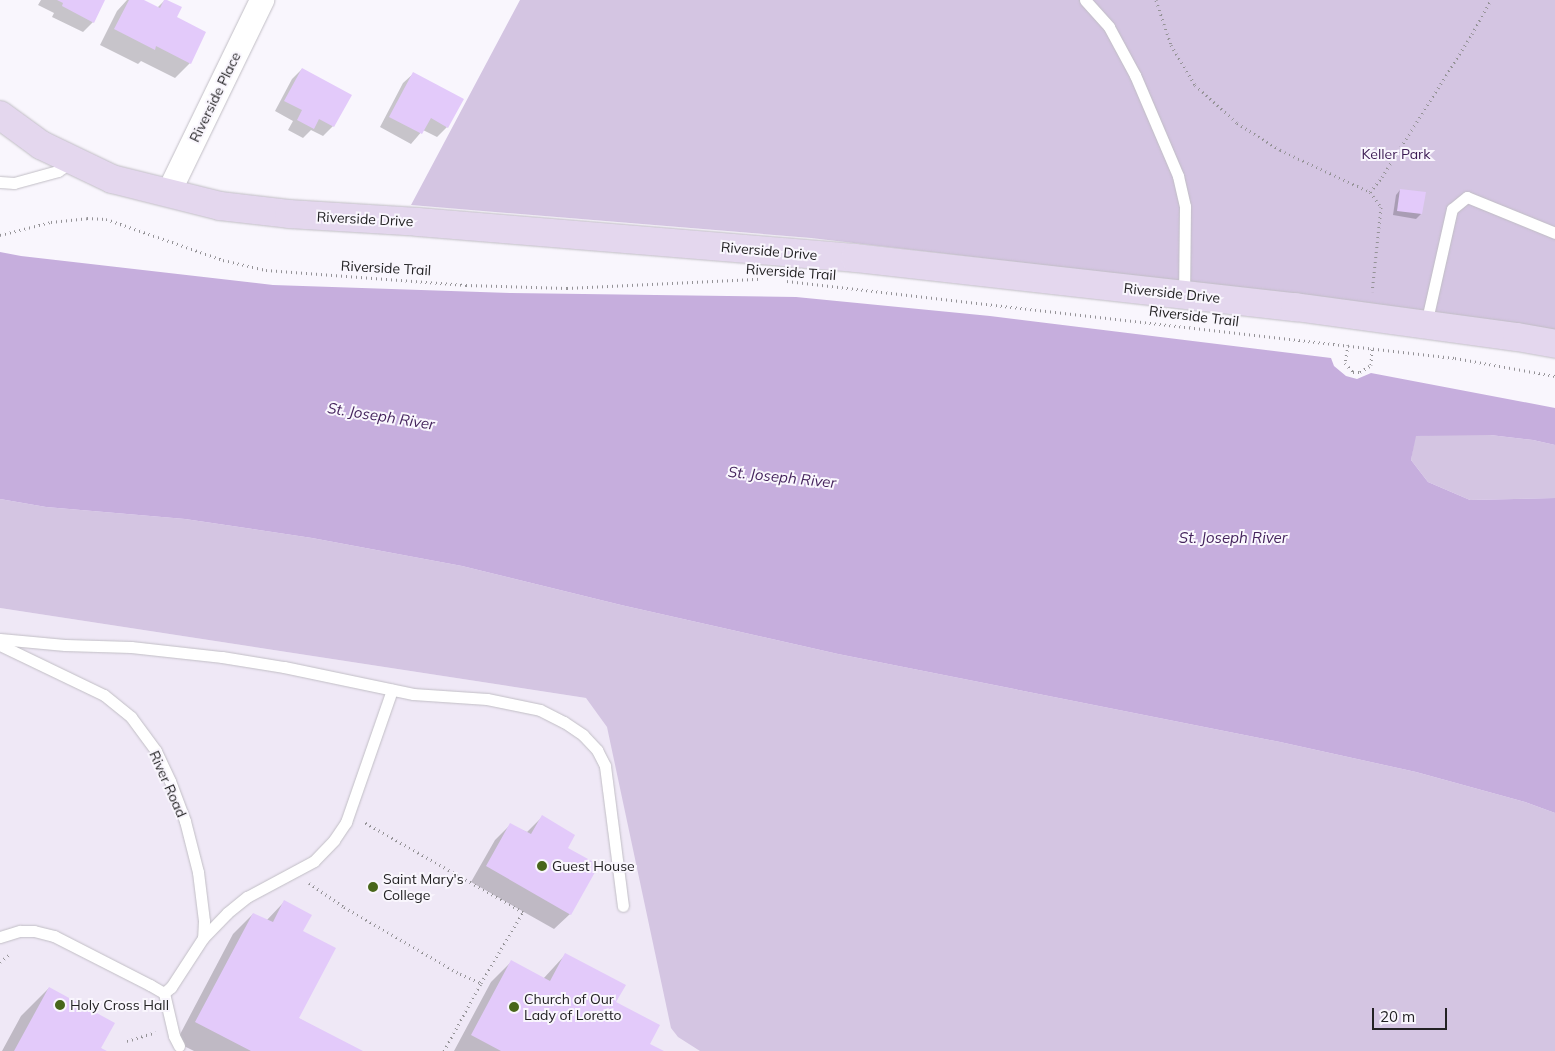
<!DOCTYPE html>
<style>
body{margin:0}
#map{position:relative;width:1555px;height:1051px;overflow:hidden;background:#f9f6fd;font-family:Mulish,sans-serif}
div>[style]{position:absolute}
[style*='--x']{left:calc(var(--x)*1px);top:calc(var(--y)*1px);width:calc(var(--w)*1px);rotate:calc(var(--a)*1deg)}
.built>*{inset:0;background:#efe8f6}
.green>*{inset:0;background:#d4c5e2}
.water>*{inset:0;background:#c6aedd}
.shadow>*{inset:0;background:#0003}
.building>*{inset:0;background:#e3cafa}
.path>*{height:3px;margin-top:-1.5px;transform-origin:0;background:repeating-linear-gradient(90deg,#959397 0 1px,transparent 0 5px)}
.roads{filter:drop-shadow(0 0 1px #c1bec5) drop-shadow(0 0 1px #c1bec5)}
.lane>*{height:11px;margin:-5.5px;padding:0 5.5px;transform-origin:5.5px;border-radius:5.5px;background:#fff}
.street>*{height:24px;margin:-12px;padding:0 12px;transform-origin:12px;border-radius:12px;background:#fff}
.secondary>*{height:28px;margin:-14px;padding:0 14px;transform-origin:14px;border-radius:14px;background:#e4d7ee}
.dots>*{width:14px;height:14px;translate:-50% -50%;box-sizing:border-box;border:2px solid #f9f6fd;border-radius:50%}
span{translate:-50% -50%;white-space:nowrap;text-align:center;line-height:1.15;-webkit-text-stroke:4px #f9f6fd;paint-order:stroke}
.street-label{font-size:14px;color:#232224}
.park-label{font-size:14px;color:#3b1a52}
.poi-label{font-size:14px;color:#232224}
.left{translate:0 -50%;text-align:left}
.water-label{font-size:15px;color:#45245d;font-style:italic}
.scale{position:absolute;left:1372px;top:1008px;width:75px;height:22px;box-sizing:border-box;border:2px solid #232224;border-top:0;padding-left:6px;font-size:15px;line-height:18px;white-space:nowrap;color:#232224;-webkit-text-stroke:4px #f9f6fd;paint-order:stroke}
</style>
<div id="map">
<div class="built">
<i style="clip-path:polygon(0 608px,586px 698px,730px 725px,768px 1051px,0 1051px)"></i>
</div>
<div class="green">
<i style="clip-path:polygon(520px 0,1555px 0,1555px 331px,1170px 280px,811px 238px,411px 205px)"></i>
<i style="clip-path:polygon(1441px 434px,1490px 435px,1533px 440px,1555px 445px,1555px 498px,1470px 500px,1428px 482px,1411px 460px,1415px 436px)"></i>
<i style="clip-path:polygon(0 499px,46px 507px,185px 519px,312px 538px,462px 566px,621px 605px,838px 654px,1280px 742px,1416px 772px,1525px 802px,1555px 813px,1555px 1051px,700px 1051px,678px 1037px,671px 1028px,607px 727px,586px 698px,0 608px)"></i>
</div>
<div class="water">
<i style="clip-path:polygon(0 252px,21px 256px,273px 285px,511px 293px,796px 297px,990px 316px,1331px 358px,1334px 366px,1346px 376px,1357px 379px,1371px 373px,1555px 408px,1555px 445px,1533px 440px,1490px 435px,1416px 436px,1411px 460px,1428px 482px,1470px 500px,1555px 498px,1555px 813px,1525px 802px,1416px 772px,1280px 742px,838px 654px,621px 605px,462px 566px,312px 538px,185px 519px,46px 507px,0 499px)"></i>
</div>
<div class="shadow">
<i style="clip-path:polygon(41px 0,104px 0,93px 22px,83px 32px,52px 17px,54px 13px,38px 5px)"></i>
<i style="clip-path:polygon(127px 0,141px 0,157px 8px,165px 0,175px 18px,190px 63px,175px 78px,141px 61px,138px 64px,100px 45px,117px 11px)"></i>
<i style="clip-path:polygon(302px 69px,333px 126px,323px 136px,311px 130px,303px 138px,288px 130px,293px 121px,275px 111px,292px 79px)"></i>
<i style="clip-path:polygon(414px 73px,447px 127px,437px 137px,423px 130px,411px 144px,380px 127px,403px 83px)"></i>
<i style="clip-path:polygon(1400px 190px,1421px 214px,1416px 219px,1393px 215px,1396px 195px)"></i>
<i style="clip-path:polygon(542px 817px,566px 848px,570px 914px,554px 929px,471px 882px,495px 840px,510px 825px,527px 832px)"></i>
<i style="clip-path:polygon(284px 902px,301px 931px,298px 1018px,360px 1051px,194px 1051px,176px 1042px,233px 934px,253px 914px,266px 921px)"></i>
<i style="clip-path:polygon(565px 955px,615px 1003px,648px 1044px,661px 1051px,454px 1051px,491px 982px,511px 962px,543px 979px)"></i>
<i style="clip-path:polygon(49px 988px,100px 1048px,105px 1051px,2px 1051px,21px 1016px)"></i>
</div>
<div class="building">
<i style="clip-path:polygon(57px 0,105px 0,94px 23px,62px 6px,63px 3px)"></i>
<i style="clip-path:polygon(129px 0,144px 0,160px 8px,164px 0,167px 0,182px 7px,177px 17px,206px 32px,191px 64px,156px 46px,155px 50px,114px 29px)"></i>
<i style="clip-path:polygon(302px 68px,352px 95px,334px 127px,319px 119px,314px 129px,297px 120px,302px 110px,284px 101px)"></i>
<i style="clip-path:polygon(413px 72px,464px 99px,448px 128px,431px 118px,422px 134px,389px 117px)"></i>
<i style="clip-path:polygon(1400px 189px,1426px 192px,1422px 214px,1397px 211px)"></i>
<i style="clip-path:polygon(542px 815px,575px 835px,568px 848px,599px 865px,571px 915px,486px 866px,510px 823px,531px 834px)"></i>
<i style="clip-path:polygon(284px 900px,312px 915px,303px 931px,336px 948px,299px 1018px,363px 1051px,251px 1051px,195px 1022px,253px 913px,273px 922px)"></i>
<i style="clip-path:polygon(565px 953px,626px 985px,616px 1002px,660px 1025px,650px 1044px,664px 1051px,501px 1051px,471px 1035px,511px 960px,550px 981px)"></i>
<i style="clip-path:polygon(49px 987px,115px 1023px,101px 1048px,107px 1051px,14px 1051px)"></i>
</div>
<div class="path">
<i style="--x:1156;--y:0;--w:47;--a:71.6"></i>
<i style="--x:1171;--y:45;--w:47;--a:59"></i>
<i style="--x:1195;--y:85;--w:57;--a:42.1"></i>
<i style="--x:1237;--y:123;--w:51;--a:32.1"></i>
<i style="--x:1280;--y:150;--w:99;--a:25"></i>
<i style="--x:1370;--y:192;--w:19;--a:54"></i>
<i style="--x:1381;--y:207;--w:85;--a:96"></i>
<i style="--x:1370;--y:192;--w:19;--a:-51"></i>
<i style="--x:1382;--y:177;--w:169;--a:-57.8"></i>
<i style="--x:1472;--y:34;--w:39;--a:-61"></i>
<i style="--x:0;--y:235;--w:53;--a:-14.3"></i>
<i style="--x:51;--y:222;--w:36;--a:-6"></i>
<i style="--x:87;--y:218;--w:19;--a:3"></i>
<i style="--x:106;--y:219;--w:124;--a:19.3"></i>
<i style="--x:223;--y:260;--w:44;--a:13.1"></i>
<i style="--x:266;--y:270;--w:201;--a:4.3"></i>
<i style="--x:466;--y:285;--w:101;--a:1.7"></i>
<i style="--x:567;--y:288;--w:194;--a:-2.7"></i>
<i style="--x:787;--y:281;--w:672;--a:6.58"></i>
<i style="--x:1455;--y:358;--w:102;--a:10.2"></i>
<i style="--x:1348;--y:345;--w:18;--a:99"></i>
<i style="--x:1345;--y:363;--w:12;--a:48"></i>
<i style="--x:1353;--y:372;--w:7;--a:0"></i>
<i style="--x:1360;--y:372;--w:13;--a:-32"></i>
<i style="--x:1371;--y:365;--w:17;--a:-87"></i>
<i style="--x:309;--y:883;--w:42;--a:34.4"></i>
<i style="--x:344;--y:907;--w:134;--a:30"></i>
<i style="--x:460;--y:974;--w:23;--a:23"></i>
<i style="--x:481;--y:983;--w:82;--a:-59.4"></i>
<i style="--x:523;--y:912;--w:183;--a:-150.5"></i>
<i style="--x:0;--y:962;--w:11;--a:-38"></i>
<i style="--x:127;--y:1041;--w:30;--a:-17"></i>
<i style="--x:444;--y:1051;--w:77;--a:-61.4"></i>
</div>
<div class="roads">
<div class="lane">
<i style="--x:1085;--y:0;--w:36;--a:48"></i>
<i style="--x:1109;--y:27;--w:55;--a:61.6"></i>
<i style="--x:1135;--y:75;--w:110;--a:66.9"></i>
<i style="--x:1178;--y:176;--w:31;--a:77"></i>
<i style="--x:1185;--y:206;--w:89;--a:90.6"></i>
<i style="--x:0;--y:182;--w:14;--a:4"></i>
<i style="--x:14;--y:183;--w:46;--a:-15.3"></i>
<i style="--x:58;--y:171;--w:17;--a:-33"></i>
<i style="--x:1426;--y:324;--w:118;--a:-77.3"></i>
<i style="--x:1452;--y:209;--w:19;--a:-39"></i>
<i style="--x:1467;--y:197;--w:95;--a:22.2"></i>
<i style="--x:0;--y:639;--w:65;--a:5.3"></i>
<i style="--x:65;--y:645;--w:66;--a:1.7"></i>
<i style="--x:131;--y:647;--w:92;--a:6.3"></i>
<i style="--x:222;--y:657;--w:63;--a:9.2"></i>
<i style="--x:284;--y:667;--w:132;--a:11.8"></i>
<i style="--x:413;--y:694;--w:74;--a:3.9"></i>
<i style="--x:487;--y:699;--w:54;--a:11.7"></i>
<i style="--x:540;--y:710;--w:27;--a:27"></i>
<i style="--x:564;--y:722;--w:23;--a:34"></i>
<i style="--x:583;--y:735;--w:21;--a:47"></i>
<i style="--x:597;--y:750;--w:18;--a:63"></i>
<i style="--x:605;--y:766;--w:141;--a:82.7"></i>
<i style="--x:0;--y:645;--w:115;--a:25.7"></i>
<i style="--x:104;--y:695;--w:35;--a:39"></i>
<i style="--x:131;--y:717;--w:42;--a:53.7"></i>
<i style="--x:156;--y:751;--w:33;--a:65"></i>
<i style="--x:170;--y:781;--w:43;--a:69.4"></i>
<i style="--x:185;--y:821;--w:53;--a:75.7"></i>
<i style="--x:198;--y:872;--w:49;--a:83"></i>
<i style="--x:204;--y:921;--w:17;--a:93"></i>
<i style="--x:203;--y:938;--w:59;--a:123.1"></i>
<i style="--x:171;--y:987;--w:9;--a:139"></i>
<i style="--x:0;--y:937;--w:21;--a:-17"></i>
<i style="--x:20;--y:931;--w:14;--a:0"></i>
<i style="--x:34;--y:931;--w:21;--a:14"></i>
<i style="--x:54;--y:936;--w:108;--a:27"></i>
<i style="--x:150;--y:985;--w:16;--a:30"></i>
<i style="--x:164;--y:993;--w:44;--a:76.9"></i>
<i style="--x:174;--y:1036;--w:11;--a:63"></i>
<i style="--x:203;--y:938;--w:35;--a:-46"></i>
<i style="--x:227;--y:913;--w:26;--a:-39"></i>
<i style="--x:247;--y:897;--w:76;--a:-28.2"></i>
<i style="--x:314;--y:861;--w:29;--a:-46"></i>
<i style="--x:334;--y:840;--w:22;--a:-56"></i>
<i style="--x:346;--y:822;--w:140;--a:-70.8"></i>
</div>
<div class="street">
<i style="--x:168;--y:194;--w:216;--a:-64.1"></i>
</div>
<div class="secondary">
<i style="--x:0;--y:115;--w:51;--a:36.2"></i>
<i style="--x:41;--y:145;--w:79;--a:25.6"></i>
<i style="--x:112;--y:179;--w:111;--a:14"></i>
<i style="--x:220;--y:206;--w:69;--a:6.6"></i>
<i style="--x:289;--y:214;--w:129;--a:3.5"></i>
<i style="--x:418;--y:222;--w:438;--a:4.7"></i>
<i style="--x:855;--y:258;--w:443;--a:6.4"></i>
<i style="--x:1295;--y:307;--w:224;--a:7.7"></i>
<i style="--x:1517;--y:337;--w:39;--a:10"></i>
</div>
</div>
<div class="dots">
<i style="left:542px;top:866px;background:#48661a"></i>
<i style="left:373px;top:887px;background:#48661a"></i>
<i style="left:60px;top:1005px;background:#48661a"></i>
<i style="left:514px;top:1007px;background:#48661a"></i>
</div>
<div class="street-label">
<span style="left:215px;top:97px;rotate:-64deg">Riverside Place</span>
<span style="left:365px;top:219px;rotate:3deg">Riverside Drive</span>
<span style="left:769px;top:251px;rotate:5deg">Riverside Drive</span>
<span style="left:386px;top:268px;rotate:3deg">Riverside Trail</span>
<span style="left:791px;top:272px;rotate:4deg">Riverside Trail</span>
<span style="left:1172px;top:293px;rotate:6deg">Riverside Drive</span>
<span style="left:1194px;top:316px;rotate:7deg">Riverside Trail</span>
<span style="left:168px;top:784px;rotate:66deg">River Road</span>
</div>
<div class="park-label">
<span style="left:1396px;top:154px">Keller Park</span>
</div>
<div class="poi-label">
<span class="left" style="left:552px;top:866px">Guest House</span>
<span class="left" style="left:383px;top:887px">Saint Mary's<br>College</span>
<span class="left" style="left:524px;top:1007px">Church of Our<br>Lady of Loretto</span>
<span class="left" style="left:70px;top:1005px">Holy Cross Hall</span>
</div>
<div class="water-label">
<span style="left:381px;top:416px;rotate:9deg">St. Joseph River</span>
<span style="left:782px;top:477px;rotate:6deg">St. Joseph River</span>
<span style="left:1233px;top:538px">St. Joseph River</span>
</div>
<div class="scale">20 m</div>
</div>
